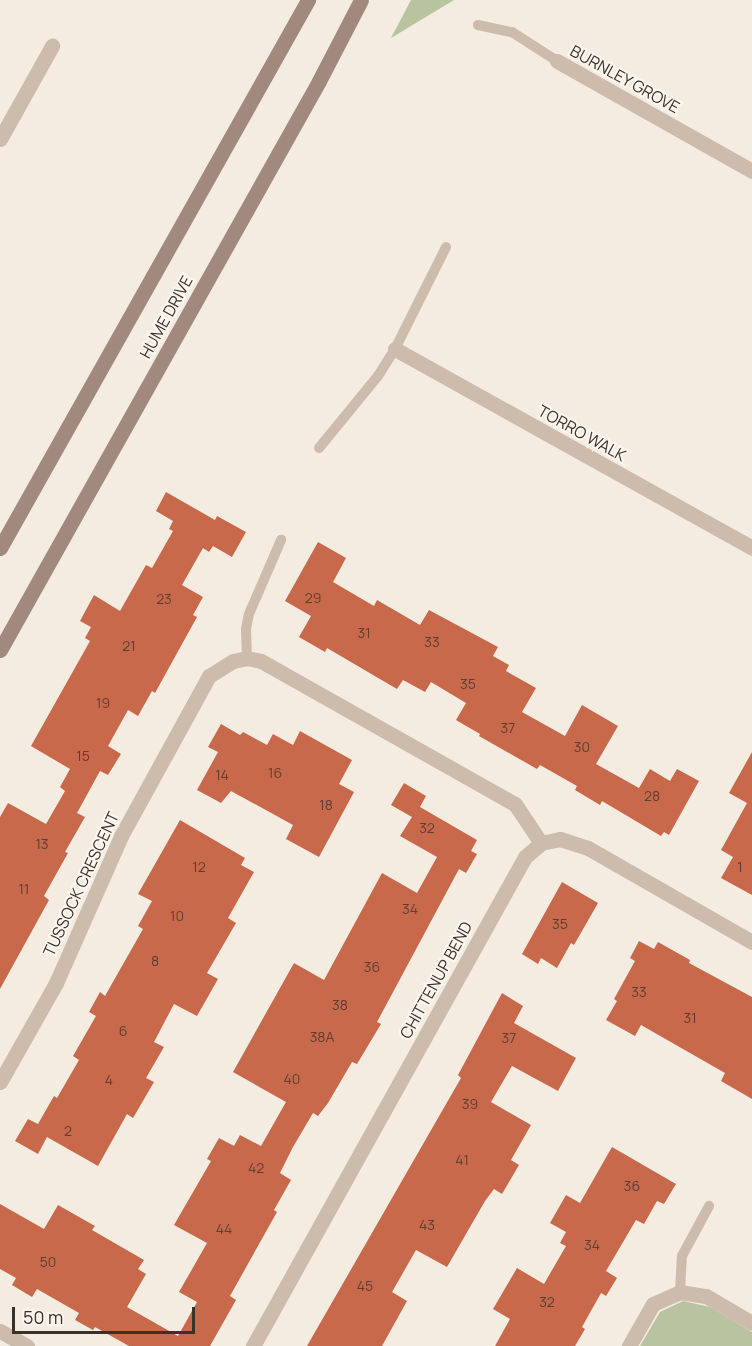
<!DOCTYPE html>
<style>
body{margin:0}
#map{position:relative;width:752px;height:1346px;overflow:hidden;background:#f4ebe1;font-family:Manrope,sans-serif}
div>[style]{position:absolute}
[style*='--x']{left:calc(var(--x)*1px);top:calc(var(--y)*1px);width:calc(var(--w)*1px);rotate:calc(var(--a)*1deg)}
.green>*{inset:0;background:#b8c4a0}
.building>*{inset:0;background:#c8694b}
.lane>*{height:10px;margin:-5px;padding:0 5px;transform-origin:5px;border-radius:5px;background:#cdbbac}
.street>*{height:15px;margin:-7.5px;padding:0 7.5px;transform-origin:7.5px;border-radius:7.5px;background:#cdbbac}
.secondary>*{height:15px;margin:-7.5px;padding:0 7.5px;transform-origin:7.5px;border-radius:7.5px;background:#a18a7d}
span{translate:-50% -50%;white-space:nowrap;text-align:center;line-height:1.15;-webkit-text-stroke:4.5px #fbf5ee;paint-order:stroke}
.number-label{font-size:14px;color:#5e3e33}
.number-label span{-webkit-text-stroke-width:0}
.street-label{font-size:16px;color:#3b302b}
.scale{position:absolute;left:12px;top:1307px;width:183px;height:27px;box-sizing:border-box;border:3px solid #3b302b;border-top:0;padding-left:8px;font-size:18px;line-height:21px;white-space:nowrap;color:#3b302b;-webkit-text-stroke:4px #fbf5ee;paint-order:stroke}
</style>
<div id="map">
<div class="green">
<i style="clip-path:polygon(411px 0,454px 0,391px 38px)"></i>
<i style="clip-path:polygon(683px 1301px,710px 1307px,752px 1332px,752px 1346px,640px 1346px,660px 1312px)"></i>
</div>
<div class="building">
<i style="clip-path:polygon(166px 492px,215px 520px,217px 516px,246px 532px,232px 557px,213px 546px,209px 552px,203px 548px,182px 585px,203px 597px,193px 615px,197px 617px,155px 693px,152px 691px,138px 716px,128px 710px,108px 746px,121px 754px,108px 775px,100px 771px,77px 813px,85px 817px,65px 852px,68px 853px,44px 896px,49px 900px,0 989px,0 817px,8px 803px,46px 824px,65px 791px,60px 787px,70px 769px,31px 746px,90px 641px,85px 638px,91px 627px,80px 621px,94px 595px,120px 611px,146px 565px,152px 568px,173px 531px,169px 529px,173px 521px,156px 511px)"></i>
<i style="clip-path:polygon(318px 542px,346px 558px,333px 582px,374px 606px,377px 600px,420px 625px,429px 610px,498px 647px,493px 656px,509px 665px,506px 671px,536px 688px,522px 712px,565px 736px,582px 705px,618px 726px,596px 764px,639px 788px,650px 769px,670px 781px,677px 769px,699px 781px,669px 835px,664px 832px,661px 836px,602px 801px,600px 805px,575px 790px,577px 786px,540px 765px,537px 769px,479px 736px,480px 734px,456px 720px,466px 703px,431px 682px,425px 692px,403px 680px,397px 689px,327px 648px,325px 652px,299px 637px,311px 616px,285px 601px)"></i>
<i style="clip-path:polygon(221px 724px,240px 735px,243px 732px,267px 745px,273px 734px,293px 745px,300px 731px,352px 760px,339px 784px,354px 792px,319px 857px,286px 839px,293px 825px,231px 791px,221px 803px,197px 790px,218px 752px,208px 747px)"></i>
<i style="clip-path:polygon(752px 752px,752px 895px,721px 878px,733px 857px,721px 850px,747px 803px,729px 793px)"></i>
<i style="clip-path:polygon(404px 783px,426px 796px,420px 807px,477px 840px,471px 851px,477px 854px,466px 873px,459px 869px,377px 1022px,381px 1024px,357px 1064px,352px 1062px,328px 1103px,318px 1116px,313px 1113px,293px 1147px,280px 1173px,291px 1180px,274px 1210px,277px 1212px,230px 1296px,236px 1300px,210px 1346px,129px 1346px,95px 1327px,93px 1330px,75px 1320px,79px 1313px,37px 1289px,32px 1297px,12px 1285px,16px 1278px,0 1269px,0 1204px,44px 1229px,58px 1205px,95px 1226px,92px 1230px,144px 1260px,138px 1269px,146px 1274px,127px 1307px,178px 1336px,197px 1302px,179px 1292px,207px 1243px,174px 1225px,211px 1161px,207px 1159px,219px 1138px,234px 1146px,240px 1135px,261px 1146px,286px 1102px,233px 1072px,294px 963px,324px 980px,382px 873px,417px 893px,437px 857px,400px 836px,412px 817px,391px 805px)"></i>
<i style="clip-path:polygon(180px 820px,245px 858px,241px 865px,254px 872px,228px 918px,236px 923px,207px 973px,218px 979px,197px 1016px,174px 1004px,154px 1042px,164px 1047px,146px 1078px,154px 1082px,133px 1118px,127px 1114px,98px 1166px,47px 1137px,38px 1154px,15px 1141px,28px 1119px,38px 1124px,54px 1096px,57px 1098px,79px 1060px,73px 1056px,96px 1016px,89px 1012px,100px 992px,105px 996px,143px 929px,138px 926px,152px 901px,138px 894px)"></i>
<i style="clip-path:polygon(562px 882px,598px 903px,574px 945px,571px 943px,557px 968px,541px 958px,538px 964px,522px 954px)"></i>
<i style="clip-path:polygon(639px 941px,654px 949px,658px 942px,690px 960px,689px 963px,752px 997px,752px 1099px,721px 1081px,725px 1073px,641px 1025px,635px 1036px,606px 1020px,617px 1001px,614px 999px,635px 961px,630px 958px)"></i>
<i style="clip-path:polygon(502px 993px,523px 1006px,514px 1023px,576px 1058px,558px 1091px,512px 1066px,491px 1102px,531px 1125px,511px 1160px,519px 1165px,502px 1194px,494px 1189px,485px 1201px,447px 1267px,416px 1250px,392px 1292px,407px 1301px,382px 1346px,307px 1346px,461px 1078px,458px 1075px)"></i>
<i style="clip-path:polygon(612px 1147px,676px 1184px,664px 1204px,657px 1201px,644px 1224px,636px 1220px,606px 1271px,617px 1278px,606px 1296px,601px 1293px,582px 1327px,585px 1329px,575px 1346px,495px 1346px,510px 1319px,493px 1309px,517px 1268px,544px 1284px,566px 1246px,560px 1243px,566px 1232px,550px 1223px,566px 1195px,580px 1203px)"></i>
</div>
<div class="lane">
<i style="--x:478;--y:25;--w:35;--a:12"></i>
<i style="--x:512;--y:32;--w:54;--a:32.8"></i>
<i style="--x:319;--y:448;--w:93;--a:-50.7"></i>
<i style="--x:378;--y:376;--w:32;--a:-58"></i>
<i style="--x:395;--y:349;--w:114;--a:-63.4"></i>
<i style="--x:247;--y:658;--w:29;--a:-92"></i>
<i style="--x:246;--y:629;--w:15;--a:-79"></i>
<i style="--x:249;--y:614;--w:81;--a:-66.6"></i>
<i style="--x:680;--y:1292;--w:36;--a:-87"></i>
<i style="--x:682;--y:1256;--w:57;--a:-61.6"></i>
</div>
<div class="street">
<i style="--x:557;--y:61;--w:224;--a:29.4"></i>
<i style="--x:0;--y:139;--w:107;--a:-60.8"></i>
<i style="--x:395;--y:349;--w:409;--a:29.1"></i>
<i style="--x:0;--y:1082;--w:114;--a:-60.5"></i>
<i style="--x:56;--y:983;--w:161;--a:-66.1"></i>
<i style="--x:121;--y:836;--w:183;--a:-61.2"></i>
<i style="--x:209;--y:676;--w:28;--a:-32"></i>
<i style="--x:233;--y:661;--w:14;--a:-12"></i>
<i style="--x:247;--y:658;--w:14;--a:12"></i>
<i style="--x:261;--y:661;--w:291;--a:29.4"></i>
<i style="--x:515;--y:804;--w:47;--a:56.3"></i>
<i style="--x:0;--y:1331;--w:31;--a:29"></i>
<i style="--x:253;--y:1346;--w:560;--a:-60.92"></i>
<i style="--x:525;--y:857;--w:21;--a:-41"></i>
<i style="--x:541;--y:843;--w:19;--a:-12"></i>
<i style="--x:560;--y:839;--w:29;--a:18"></i>
<i style="--x:588;--y:848;--w:189;--a:29.8"></i>
<i style="--x:629;--y:1346;--w:48;--a:-60.3"></i>
<i style="--x:653;--y:1304;--w:30;--a:-24"></i>
<i style="--x:680;--y:1292;--w:26;--a:9"></i>
<i style="--x:706;--y:1296;--w:53;--a:30.4"></i>
</div>
<div class="secondary">
<i style="--x:0;--y:548;--w:629;--a:-60.66"></i>
<i style="--x:0;--y:650;--w:652;--a:-60.72"></i>
<i style="--x:319;--y:81;--w:91;--a:-62.6"></i>
</div>
<div class="number-label">
<span style="left:313px;top:598px">29</span>
<span style="left:164px;top:599px">23</span>
<span style="left:364px;top:633px">31</span>
<span style="left:432px;top:642px">33</span>
<span style="left:129px;top:646px">21</span>
<span style="left:468px;top:684px">35</span>
<span style="left:103px;top:703px">19</span>
<span style="left:508px;top:728px">37</span>
<span style="left:582px;top:747px">30</span>
<span style="left:83px;top:756px">15</span>
<span style="left:275px;top:773px">16</span>
<span style="left:222px;top:775px">14</span>
<span style="left:652px;top:796px">28</span>
<span style="left:326px;top:805px">18</span>
<span style="left:427px;top:828px">32</span>
<span style="left:42px;top:844px">13</span>
<span style="left:199px;top:867px">12</span>
<span style="left:740px;top:867px">1</span>
<span style="left:24px;top:889px">11</span>
<span style="left:410px;top:909px">34</span>
<span style="left:177px;top:916px">10</span>
<span style="left:560px;top:924px">35</span>
<span style="left:155px;top:961px">8</span>
<span style="left:372px;top:967px">36</span>
<span style="left:639px;top:992px">33</span>
<span style="left:340px;top:1005px">38</span>
<span style="left:690px;top:1018px">31</span>
<span style="left:123px;top:1031px">6</span>
<span style="left:322px;top:1037px">38A</span>
<span style="left:509px;top:1038px">37</span>
<span style="left:292px;top:1079px">40</span>
<span style="left:109px;top:1080px">4</span>
<span style="left:470px;top:1104px">39</span>
<span style="left:68px;top:1131px">2</span>
<span style="left:462px;top:1160px">41</span>
<span style="left:256px;top:1168px">42</span>
<span style="left:632px;top:1186px">36</span>
<span style="left:427px;top:1225px">43</span>
<span style="left:224px;top:1229px">44</span>
<span style="left:592px;top:1245px">34</span>
<span style="left:48px;top:1262px">50</span>
<span style="left:365px;top:1286px">45</span>
<span style="left:547px;top:1302px">32</span>
</div>
<div class="street-label">
<span style="left:625px;top:79px;rotate:29deg">BURNLEY GROVE</span>
<span style="left:166px;top:317px;rotate:-61deg">HUME DRIVE</span>
<span style="left:582px;top:433px;rotate:29deg">TORRO WALK</span>
<span style="left:81px;top:884px;rotate:-65deg">TUSSOCK CRESCENT</span>
<span style="left:436px;top:980px;rotate:-61deg">CHITTENUP BEND</span>
</div>
<div class="scale">50 m</div>
</div>
